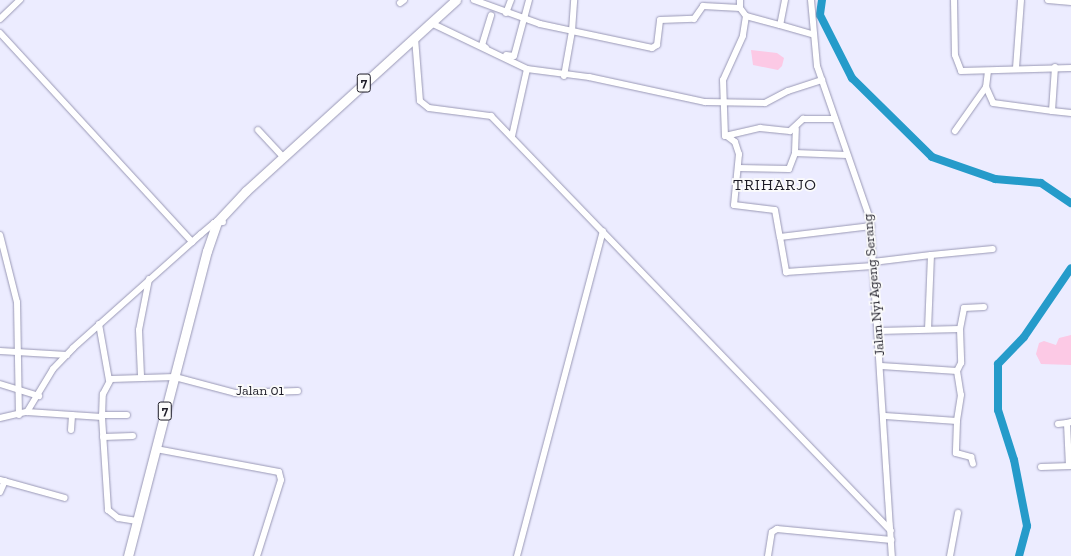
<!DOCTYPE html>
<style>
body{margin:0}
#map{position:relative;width:1071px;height:556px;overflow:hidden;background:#ececff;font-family:"Zilla Slab",serif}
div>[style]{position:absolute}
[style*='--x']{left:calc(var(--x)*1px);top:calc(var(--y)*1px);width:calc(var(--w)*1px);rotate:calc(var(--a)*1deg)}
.green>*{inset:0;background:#fcc9e5}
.river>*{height:8px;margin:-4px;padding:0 4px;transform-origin:4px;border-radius:4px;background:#259bca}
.roads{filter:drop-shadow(0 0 1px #9998b5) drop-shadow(0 0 1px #9998b5)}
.minor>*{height:6px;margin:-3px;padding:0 3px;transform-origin:3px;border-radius:3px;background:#fff}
.highway>*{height:9px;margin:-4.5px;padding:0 4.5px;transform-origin:4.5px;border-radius:4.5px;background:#fff}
span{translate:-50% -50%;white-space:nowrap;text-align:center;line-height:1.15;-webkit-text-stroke:3.5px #fbfbfb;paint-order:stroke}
.shield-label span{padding:1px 3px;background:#fbfbfb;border:1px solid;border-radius:3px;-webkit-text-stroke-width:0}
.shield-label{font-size:13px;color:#1d1c27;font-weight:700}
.street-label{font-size:14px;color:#1d1c27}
.quarter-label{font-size:16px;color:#1d1c27;letter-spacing:1px}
</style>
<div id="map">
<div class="green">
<i style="clip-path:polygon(751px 50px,777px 53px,784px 58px,782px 66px,778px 70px,753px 65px)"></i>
<i style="clip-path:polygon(1071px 335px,1071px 365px,1041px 364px,1036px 354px,1039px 343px,1044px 341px,1056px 345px,1059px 338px)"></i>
</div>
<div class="river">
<i style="--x:822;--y:0;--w:15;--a:98"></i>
<i style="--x:820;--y:15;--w:71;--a:63.1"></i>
<i style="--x:852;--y:78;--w:112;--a:44.6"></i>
<i style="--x:932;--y:157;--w:67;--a:19.2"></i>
<i style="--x:995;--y:179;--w:46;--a:5"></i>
<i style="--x:1041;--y:183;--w:36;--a:34"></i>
<i style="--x:1019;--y:556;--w:31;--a:-75"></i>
<i style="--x:1027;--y:526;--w:67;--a:-101.1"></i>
<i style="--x:1014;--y:460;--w:52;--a:-107.7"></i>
<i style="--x:998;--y:410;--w:46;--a:-90"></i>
<i style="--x:998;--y:364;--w:37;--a:-46"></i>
<i style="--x:1024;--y:337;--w:83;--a:-55.7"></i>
</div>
<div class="roads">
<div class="minor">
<i style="--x:474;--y:0;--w:70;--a:20"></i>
<i style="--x:540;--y:24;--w:33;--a:12"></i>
<i style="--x:572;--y:31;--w:31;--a:-86"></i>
<i style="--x:740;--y:0;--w:8;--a:90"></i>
<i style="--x:740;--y:8;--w:10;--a:53"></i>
<i style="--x:746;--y:16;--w:35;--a:15"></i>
<i style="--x:785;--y:0;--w:25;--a:101"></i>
<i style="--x:780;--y:25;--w:33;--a:16"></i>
<i style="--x:811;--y:0;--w:66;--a:84.8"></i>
<i style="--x:817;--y:66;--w:162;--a:70.9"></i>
<i style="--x:870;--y:219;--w:338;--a:86.3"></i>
<i style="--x:954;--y:0;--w:55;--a:89"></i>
<i style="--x:955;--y:55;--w:17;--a:69"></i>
<i style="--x:961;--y:71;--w:110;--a:-1.6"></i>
<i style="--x:1048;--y:0;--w:23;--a:5"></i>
<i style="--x:400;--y:3;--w:5;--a:-37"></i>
<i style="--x:506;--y:13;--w:14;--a:-69"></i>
<i style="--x:746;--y:16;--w:20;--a:99"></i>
<i style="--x:743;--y:36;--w:48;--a:114.4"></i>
<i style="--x:723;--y:80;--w:56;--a:88"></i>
<i style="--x:725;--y:136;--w:36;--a:-13"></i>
<i style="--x:760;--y:128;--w:30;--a:6"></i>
<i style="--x:790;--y:131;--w:18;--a:-43"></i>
<i style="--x:803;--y:119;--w:32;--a:0"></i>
<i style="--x:0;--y:19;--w:28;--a:-44"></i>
<i style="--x:431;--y:23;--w:106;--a:25.6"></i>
<i style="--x:527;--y:69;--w:69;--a:102.6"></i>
<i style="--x:0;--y:33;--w:284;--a:47.4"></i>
<i style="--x:415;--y:38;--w:63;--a:85.5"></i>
<i style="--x:420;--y:101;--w:11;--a:38"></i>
<i style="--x:429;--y:108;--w:63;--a:7.4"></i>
<i style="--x:491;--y:116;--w:576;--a:46.05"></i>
<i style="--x:486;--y:48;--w:5;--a:-143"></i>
<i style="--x:482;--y:45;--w:31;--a:-73"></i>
<i style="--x:506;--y:55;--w:8;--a:7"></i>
<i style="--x:514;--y:56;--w:58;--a:-75"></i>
<i style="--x:1016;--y:68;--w:68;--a:-85.8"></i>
<i style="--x:527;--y:69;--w:63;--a:7.4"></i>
<i style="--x:589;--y:77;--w:119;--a:12.2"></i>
<i style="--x:705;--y:102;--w:60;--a:1"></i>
<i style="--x:765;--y:103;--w:26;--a:-28"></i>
<i style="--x:788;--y:91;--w:36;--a:-18"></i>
<i style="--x:988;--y:71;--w:16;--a:97"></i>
<i style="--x:986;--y:87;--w:17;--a:66"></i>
<i style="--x:993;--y:103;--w:60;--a:7.7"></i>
<i style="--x:1052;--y:111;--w:44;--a:-86.1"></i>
<i style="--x:564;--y:76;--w:46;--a:-79.9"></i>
<i style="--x:572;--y:31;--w:82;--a:12"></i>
<i style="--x:652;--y:48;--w:6;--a:-31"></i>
<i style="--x:657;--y:45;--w:25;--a:-83"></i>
<i style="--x:660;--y:20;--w:34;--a:-2"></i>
<i style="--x:694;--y:19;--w:16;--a:-55"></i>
<i style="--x:703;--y:6;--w:37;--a:3"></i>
<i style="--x:1052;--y:111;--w:19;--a:6"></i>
<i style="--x:258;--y:130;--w:37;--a:47"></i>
<i style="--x:955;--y:131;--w:54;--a:-54.8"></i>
<i style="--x:727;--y:136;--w:10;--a:37"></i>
<i style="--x:735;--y:142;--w:13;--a:72"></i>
<i style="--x:739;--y:154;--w:51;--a:95.6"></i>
<i style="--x:734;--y:205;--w:41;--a:7"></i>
<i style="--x:775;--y:210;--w:27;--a:80"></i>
<i style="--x:780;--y:237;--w:92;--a:-6.9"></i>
<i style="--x:795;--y:153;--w:24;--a:-88"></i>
<i style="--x:738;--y:168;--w:51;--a:1.1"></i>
<i style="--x:789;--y:169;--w:17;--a:-69"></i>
<i style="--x:795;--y:153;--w:52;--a:2.2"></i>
<i style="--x:0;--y:235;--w:69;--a:75.8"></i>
<i style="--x:17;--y:302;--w:113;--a:89"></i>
<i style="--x:780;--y:237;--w:36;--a:80"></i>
<i style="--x:786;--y:272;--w:87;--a:-3.9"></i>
<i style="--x:931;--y:255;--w:62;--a:-5.5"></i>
<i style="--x:873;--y:262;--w:58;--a:-6.9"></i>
<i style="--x:931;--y:255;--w:74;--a:92.3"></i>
<i style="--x:99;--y:324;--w:57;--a:79.9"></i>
<i style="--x:960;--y:329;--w:21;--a:-79"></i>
<i style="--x:964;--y:308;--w:20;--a:-3"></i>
<i style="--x:878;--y:331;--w:82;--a:-1.4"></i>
<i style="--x:960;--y:329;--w:34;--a:88"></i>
<i style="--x:961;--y:363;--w:9;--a:117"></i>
<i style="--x:957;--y:371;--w:76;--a:-176.2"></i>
<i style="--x:0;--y:351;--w:67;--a:3.4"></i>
<i style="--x:957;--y:371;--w:24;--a:81"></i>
<i style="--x:961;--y:395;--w:26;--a:99"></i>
<i style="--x:141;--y:376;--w:46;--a:-92.5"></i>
<i style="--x:139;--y:330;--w:52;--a:-78.9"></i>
<i style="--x:0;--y:384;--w:41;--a:17.1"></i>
<i style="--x:27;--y:412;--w:75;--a:3.8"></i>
<i style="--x:102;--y:415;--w:25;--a:0"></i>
<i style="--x:885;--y:416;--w:72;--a:4"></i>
<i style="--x:957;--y:421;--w:32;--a:92"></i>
<i style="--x:956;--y:453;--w:16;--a:15"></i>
<i style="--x:971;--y:457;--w:7;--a:74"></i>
<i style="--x:0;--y:418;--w:28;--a:-13"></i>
<i style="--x:27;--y:412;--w:50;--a:-58.8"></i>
<i style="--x:53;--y:369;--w:29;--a:-46"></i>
<i style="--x:73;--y:348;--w:171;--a:-41.7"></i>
<i style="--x:201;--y:234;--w:17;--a:-40"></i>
<i style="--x:214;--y:223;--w:9;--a:-6"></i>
<i style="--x:1058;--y:424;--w:9;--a:-6"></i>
<i style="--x:71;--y:430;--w:15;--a:-86"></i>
<i style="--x:103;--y:437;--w:30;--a:-2"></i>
<i style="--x:156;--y:449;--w:125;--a:10.6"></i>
<i style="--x:279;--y:472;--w:8;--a:76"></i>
<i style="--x:281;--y:480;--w:80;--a:107.5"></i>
<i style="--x:1069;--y:466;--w:43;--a:-92.7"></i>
<i style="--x:1067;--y:423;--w:4;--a:-14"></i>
<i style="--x:1041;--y:467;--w:30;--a:-2"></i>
<i style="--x:0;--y:480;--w:67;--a:15.5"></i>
<i style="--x:0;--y:492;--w:12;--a:-66"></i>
<i style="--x:137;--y:521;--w:19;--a:-171"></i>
<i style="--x:118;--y:518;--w:13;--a:-141"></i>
<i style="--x:108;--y:510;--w:93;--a:-93.7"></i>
<i style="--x:102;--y:417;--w:23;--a:-88"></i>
<i style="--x:103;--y:394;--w:17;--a:-62"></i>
<i style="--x:111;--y:379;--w:64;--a:-1.8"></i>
<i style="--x:175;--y:377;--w:62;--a:14.9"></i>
<i style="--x:235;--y:393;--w:63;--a:-1.8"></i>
<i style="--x:517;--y:556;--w:336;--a:-75.2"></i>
<i style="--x:768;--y:556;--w:24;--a:-81"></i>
<i style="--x:772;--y:532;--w:6;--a:-31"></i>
<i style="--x:777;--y:529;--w:115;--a:5.5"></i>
<i style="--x:950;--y:556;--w:44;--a:-79.5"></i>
</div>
<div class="highway">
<i style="--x:128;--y:556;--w:315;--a:-75.5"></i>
<i style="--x:207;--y:251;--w:31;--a:-71"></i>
<i style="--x:217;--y:222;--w:42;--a:-46.9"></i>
<i style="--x:246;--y:191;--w:284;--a:-42.3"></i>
</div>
</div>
<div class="shield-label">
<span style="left:364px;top:83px">7</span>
<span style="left:165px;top:411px">7</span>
</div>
<div class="street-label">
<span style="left:874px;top:285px;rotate:-95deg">Jalan Nyi Ageng Serang</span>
<span style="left:260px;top:391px">Jalan 01</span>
</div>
<div class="quarter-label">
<span style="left:775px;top:185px">TRIHARJO</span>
</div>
</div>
